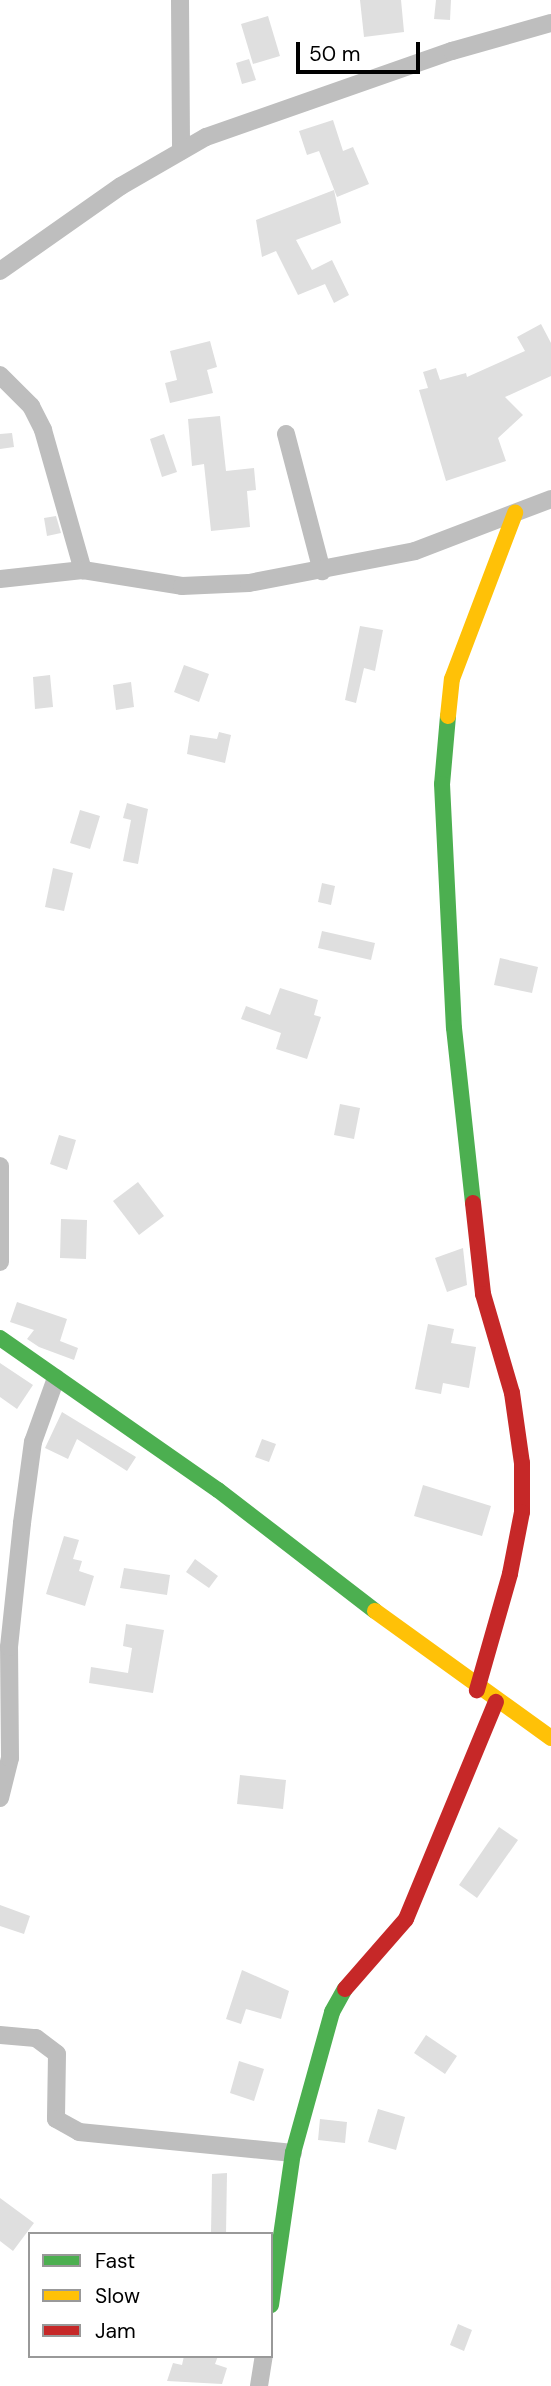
<!DOCTYPE html>
<style>
body{margin:0}
#map{position:relative;width:551px;height:2386px;overflow:hidden;background:#fff;font-family:"DM Sans",sans-serif}
div>[style]{position:absolute}
[style*='--x']{left:calc(var(--x)*1px);top:calc(var(--y)*1px);width:calc(var(--w)*1px);rotate:calc(var(--a)*1deg)}
.building>*{inset:0;background:#dfdfdf}
.street>*{height:18px;margin:-9px;padding:0 9px;transform-origin:9px;border-radius:9px;background:#bebebe}
.fast>*{height:16px;margin:-8px;padding:0 8px;transform-origin:8px;border-radius:8px;background:#4caf50}
.slow>*{height:16px;margin:-8px;padding:0 8px;transform-origin:8px;border-radius:8px;background:#ffc107}
.jam>*{height:16px;margin:-8px;padding:0 8px;transform-origin:8px;border-radius:8px;background:#c62828}
span{translate:-50% -50%;white-space:nowrap;text-align:center;line-height:1.15;-webkit-text-stroke:5px #fff;paint-order:stroke}
.legend{position:absolute;left:28px;top:2232px;width:245px;height:126px;box-sizing:border-box;background:#fff;border:2px solid #999;margin:0;padding:9px 12px;list-style:none;font-size:21px;color:#000}
.legend li{display:flex;align-items:center;gap:14px;height:35px}
.legend b{width:35px;border:2px solid #999}
.scale{position:absolute;left:296px;top:42px;width:124px;height:32px;box-sizing:border-box;border:4px solid #000;border-top:0;padding-left:9px;font-size:21px;line-height:24px;white-space:nowrap;color:#000;-webkit-text-stroke:5px #fff;paint-order:stroke}
</style>
<div id="map">
<div class="building">
<i style="clip-path:polygon(360px 0,401px 0,404px 32px,364px 37px)"></i>
<i style="clip-path:polygon(436px 0,451px 0,450px 20px,434px 19px)"></i>
<i style="clip-path:polygon(268px 16px,280px 56px,253px 64px,241px 24px)"></i>
<i style="clip-path:polygon(249px 59px,256px 80px,242px 84px,236px 63px)"></i>
<i style="clip-path:polygon(333px 120px,343px 151px,353px 147px,369px 184px,337px 197px,319px 151px,307px 155px,299px 131px)"></i>
<i style="clip-path:polygon(334px 190px,341px 223px,296px 240px,312px 270px,332px 260px,349px 295px,334px 303px,325px 284px,298px 295px,276px 251px,262px 257px,256px 220px)"></i>
<i style="clip-path:polygon(541px 324px,551px 343px,551px 376px,505px 397px,523px 415px,498px 438px,506px 461px,446px 481px,419px 390px,428px 388px,423px 372px,436px 368px,440px 380px,466px 373px,467px 377px,525px 351px,517px 337px)"></i>
<i style="clip-path:polygon(210px 341px,217px 367px,207px 370px,213px 393px,170px 403px,165px 383px,177px 380px,170px 351px)"></i>
<i style="clip-path:polygon(220px 416px,226px 471px,254px 468px,256px 490px,247px 491px,250px 527px,211px 531px,204px 464px,192px 466px,188px 419px)"></i>
<i style="clip-path:polygon(12px 433px,14px 447px,0 449px,0 434px)"></i>
<i style="clip-path:polygon(164px 434px,177px 472px,162px 477px,150px 439px)"></i>
<i style="clip-path:polygon(56px 516px,61px 533px,47px 536px,44px 518px)"></i>
<i style="clip-path:polygon(360px 626px,383px 630px,375px 671px,364px 668px,356px 703px,345px 700px)"></i>
<i style="clip-path:polygon(184px 665px,209px 674px,199px 702px,174px 692px)"></i>
<i style="clip-path:polygon(50px 675px,53px 707px,35px 709px,33px 677px)"></i>
<i style="clip-path:polygon(131px 682px,134px 707px,116px 710px,113px 685px)"></i>
<i style="clip-path:polygon(219px 732px,231px 735px,225px 763px,187px 754px,190px 735px,217px 739px)"></i>
<i style="clip-path:polygon(127px 803px,148px 809px,138px 864px,123px 861px,131px 820px,123px 818px)"></i>
<i style="clip-path:polygon(80px 810px,100px 816px,90px 849px,70px 843px)"></i>
<i style="clip-path:polygon(53px 868px,73px 873px,64px 911px,45px 907px)"></i>
<i style="clip-path:polygon(322px 883px,335px 886px,331px 905px,318px 902px)"></i>
<i style="clip-path:polygon(322px 931px,375px 943px,371px 960px,318px 948px)"></i>
<i style="clip-path:polygon(500px 958px,538px 967px,532px 993px,494px 985px)"></i>
<i style="clip-path:polygon(280px 988px,318px 1000px,314px 1015px,321px 1017px,307px 1059px,276px 1049px,281px 1033px,241px 1019px,246px 1006px,270px 1015px)"></i>
<i style="clip-path:polygon(340px 1104px,360px 1108px,354px 1139px,334px 1135px)"></i>
<i style="clip-path:polygon(59px 1135px,76px 1140px,67px 1170px,50px 1164px)"></i>
<i style="clip-path:polygon(138px 1182px,164px 1216px,139px 1235px,113px 1201px)"></i>
<i style="clip-path:polygon(61px 1219px,87px 1220px,86px 1259px,60px 1258px)"></i>
<i style="clip-path:polygon(463px 1248px,467px 1285px,447px 1292px,435px 1258px)"></i>
<i style="clip-path:polygon(17px 1302px,67px 1319px,60px 1341px,78px 1348px,74px 1360px,39px 1347px,27px 1339px,34px 1330px,10px 1322px)"></i>
<i style="clip-path:polygon(428px 1324px,454px 1329px,451px 1343px,476px 1347px,469px 1388px,443px 1383px,441px 1394px,415px 1389px)"></i>
<i style="clip-path:polygon(0 1363px,33px 1385px,17px 1409px,0 1397px)"></i>
<i style="clip-path:polygon(62px 1412px,136px 1457px,127px 1471px,77px 1439px,68px 1459px,45px 1448px)"></i>
<i style="clip-path:polygon(262px 1439px,276px 1444px,269px 1462px,255px 1457px)"></i>
<i style="clip-path:polygon(423px 1485px,491px 1506px,482px 1536px,414px 1516px)"></i>
<i style="clip-path:polygon(64px 1536px,79px 1540px,73px 1559px,82px 1561px,79px 1571px,94px 1576px,85px 1606px,46px 1594px)"></i>
<i style="clip-path:polygon(195px 1559px,218px 1576px,209px 1588px,186px 1572px)"></i>
<i style="clip-path:polygon(124px 1568px,170px 1575px,167px 1595px,120px 1588px)"></i>
<i style="clip-path:polygon(126px 1624px,164px 1630px,153px 1693px,89px 1683px,91px 1667px,128px 1673px,132px 1648px,123px 1646px)"></i>
<i style="clip-path:polygon(240px 1775px,286px 1780px,283px 1809px,237px 1804px)"></i>
<i style="clip-path:polygon(499px 1827px,518px 1840px,477px 1898px,459px 1885px)"></i>
<i style="clip-path:polygon(0 1905px,30px 1916px,24px 1934px,0 1926px)"></i>
<i style="clip-path:polygon(242px 1970px,289px 1991px,281px 2019px,246px 2009px,241px 2024px,226px 2019px)"></i>
<i style="clip-path:polygon(426px 2035px,457px 2056px,445px 2074px,414px 2053px)"></i>
<i style="clip-path:polygon(239px 2061px,264px 2069px,254px 2101px,230px 2093px)"></i>
<i style="clip-path:polygon(378px 2109px,405px 2117px,396px 2150px,368px 2142px)"></i>
<i style="clip-path:polygon(320px 2119px,347px 2122px,345px 2143px,318px 2140px)"></i>
<i style="clip-path:polygon(227px 2173px,226px 2234px,211px 2234px,212px 2174px)"></i>
<i style="clip-path:polygon(0 2198px,34px 2223px,13px 2251px,0 2241px)"></i>
<i style="clip-path:polygon(458px 2324px,472px 2330px,464px 2351px,450px 2345px)"></i>
<i style="clip-path:polygon(184px 2356px,218px 2356px,215px 2364px,227px 2368px,222px 2384px,167px 2381px,173px 2363px,182px 2365px)"></i>
</div>
<div class="street">
<i style="--x:180;--y:0;--w:151;--a:89.6"></i>
<i style="--x:0;--y:271;--w:148;--a:-35.1"></i>
<i style="--x:121;--y:186;--w:98;--a:-30"></i>
<i style="--x:206;--y:137;--w:261;--a:-19.3"></i>
<i style="--x:452;--y:51;--w:103;--a:-15.8"></i>
<i style="--x:0;--y:375;--w:44;--a:45"></i>
<i style="--x:31;--y:406;--w:27;--a:63"></i>
<i style="--x:43;--y:430;--w:146;--a:74.1"></i>
<i style="--x:286;--y:434;--w:142;--a:75.3"></i>
<i style="--x:0;--y:579;--w:83;--a:-6.2"></i>
<i style="--x:83;--y:570;--w:100;--a:9.2"></i>
<i style="--x:182;--y:586;--w:67;--a:-2.6"></i>
<i style="--x:249;--y:583;--w:169;--a:-10.9"></i>
<i style="--x:415;--y:551;--w:146;--a:-20.9"></i>
<i style="--x:0;--y:1166;--w:96;--a:90"></i>
<i style="--x:0;--y:1798;--w:41;--a:-76"></i>
<i style="--x:10;--y:1758;--w:111;--a:-90.5"></i>
<i style="--x:9;--y:1647;--w:125;--a:-84"></i>
<i style="--x:22;--y:1523;--w:82;--a:-82.3"></i>
<i style="--x:33;--y:1442;--w:68;--a:-70.2"></i>
<i style="--x:0;--y:2035;--w:36;--a:5"></i>
<i style="--x:36;--y:2038;--w:26;--a:37"></i>
<i style="--x:57;--y:2054;--w:65;--a:90.9"></i>
<i style="--x:56;--y:2119;--w:26;--a:29"></i>
<i style="--x:79;--y:2132;--w:215;--a:5.6"></i>
<i style="--x:259;--y:2386;--w:30;--a:-81"></i>
</div>
<div class="fast">
<i style="--x:448;--y:716;--w:68;--a:95"></i>
<i style="--x:442;--y:784;--w:244;--a:87.2"></i>
<i style="--x:454;--y:1028;--w:176;--a:83.8"></i>
<i style="--x:0;--y:1338;--w:266;--a:34.9"></i>
<i style="--x:218;--y:1490;--w:198;--a:37.6"></i>
<i style="--x:271;--y:2305;--w:154;--a:-81.8"></i>
<i style="--x:293;--y:2153;--w:146;--a:-74.5"></i>
<i style="--x:332;--y:2012;--w:26;--a:-61"></i>
</div>
<div class="slow">
<i style="--x:448;--y:716;--w:37;--a:-84"></i>
<i style="--x:452;--y:679;--w:178;--a:-69.2"></i>
<i style="--x:375;--y:1611;--w:217;--a:35.8"></i>
</div>
<div class="jam">
<i style="--x:473;--y:1203;--w:92;--a:83.7"></i>
<i style="--x:483;--y:1294;--w:103;--a:73.7"></i>
<i style="--x:512;--y:1393;--w:71;--a:81.9"></i>
<i style="--x:522;--y:1463;--w:49;--a:90"></i>
<i style="--x:522;--y:1512;--w:63;--a:101"></i>
<i style="--x:510;--y:1574;--w:121;--a:105.9"></i>
<i style="--x:345;--y:1989;--w:93;--a:-48.9"></i>
<i style="--x:406;--y:1919;--w:235;--a:-67.5"></i>
</div>
<ul class="legend">
<li><b style="height:9px;background:#4caf50"></b>Fast</li>
<li><b style="height:9px;background:#ffc107"></b>Slow</li>
<li><b style="height:9px;background:#c62828"></b>Jam</li>
</ul>
<div class="scale">50 m</div>
</div>
